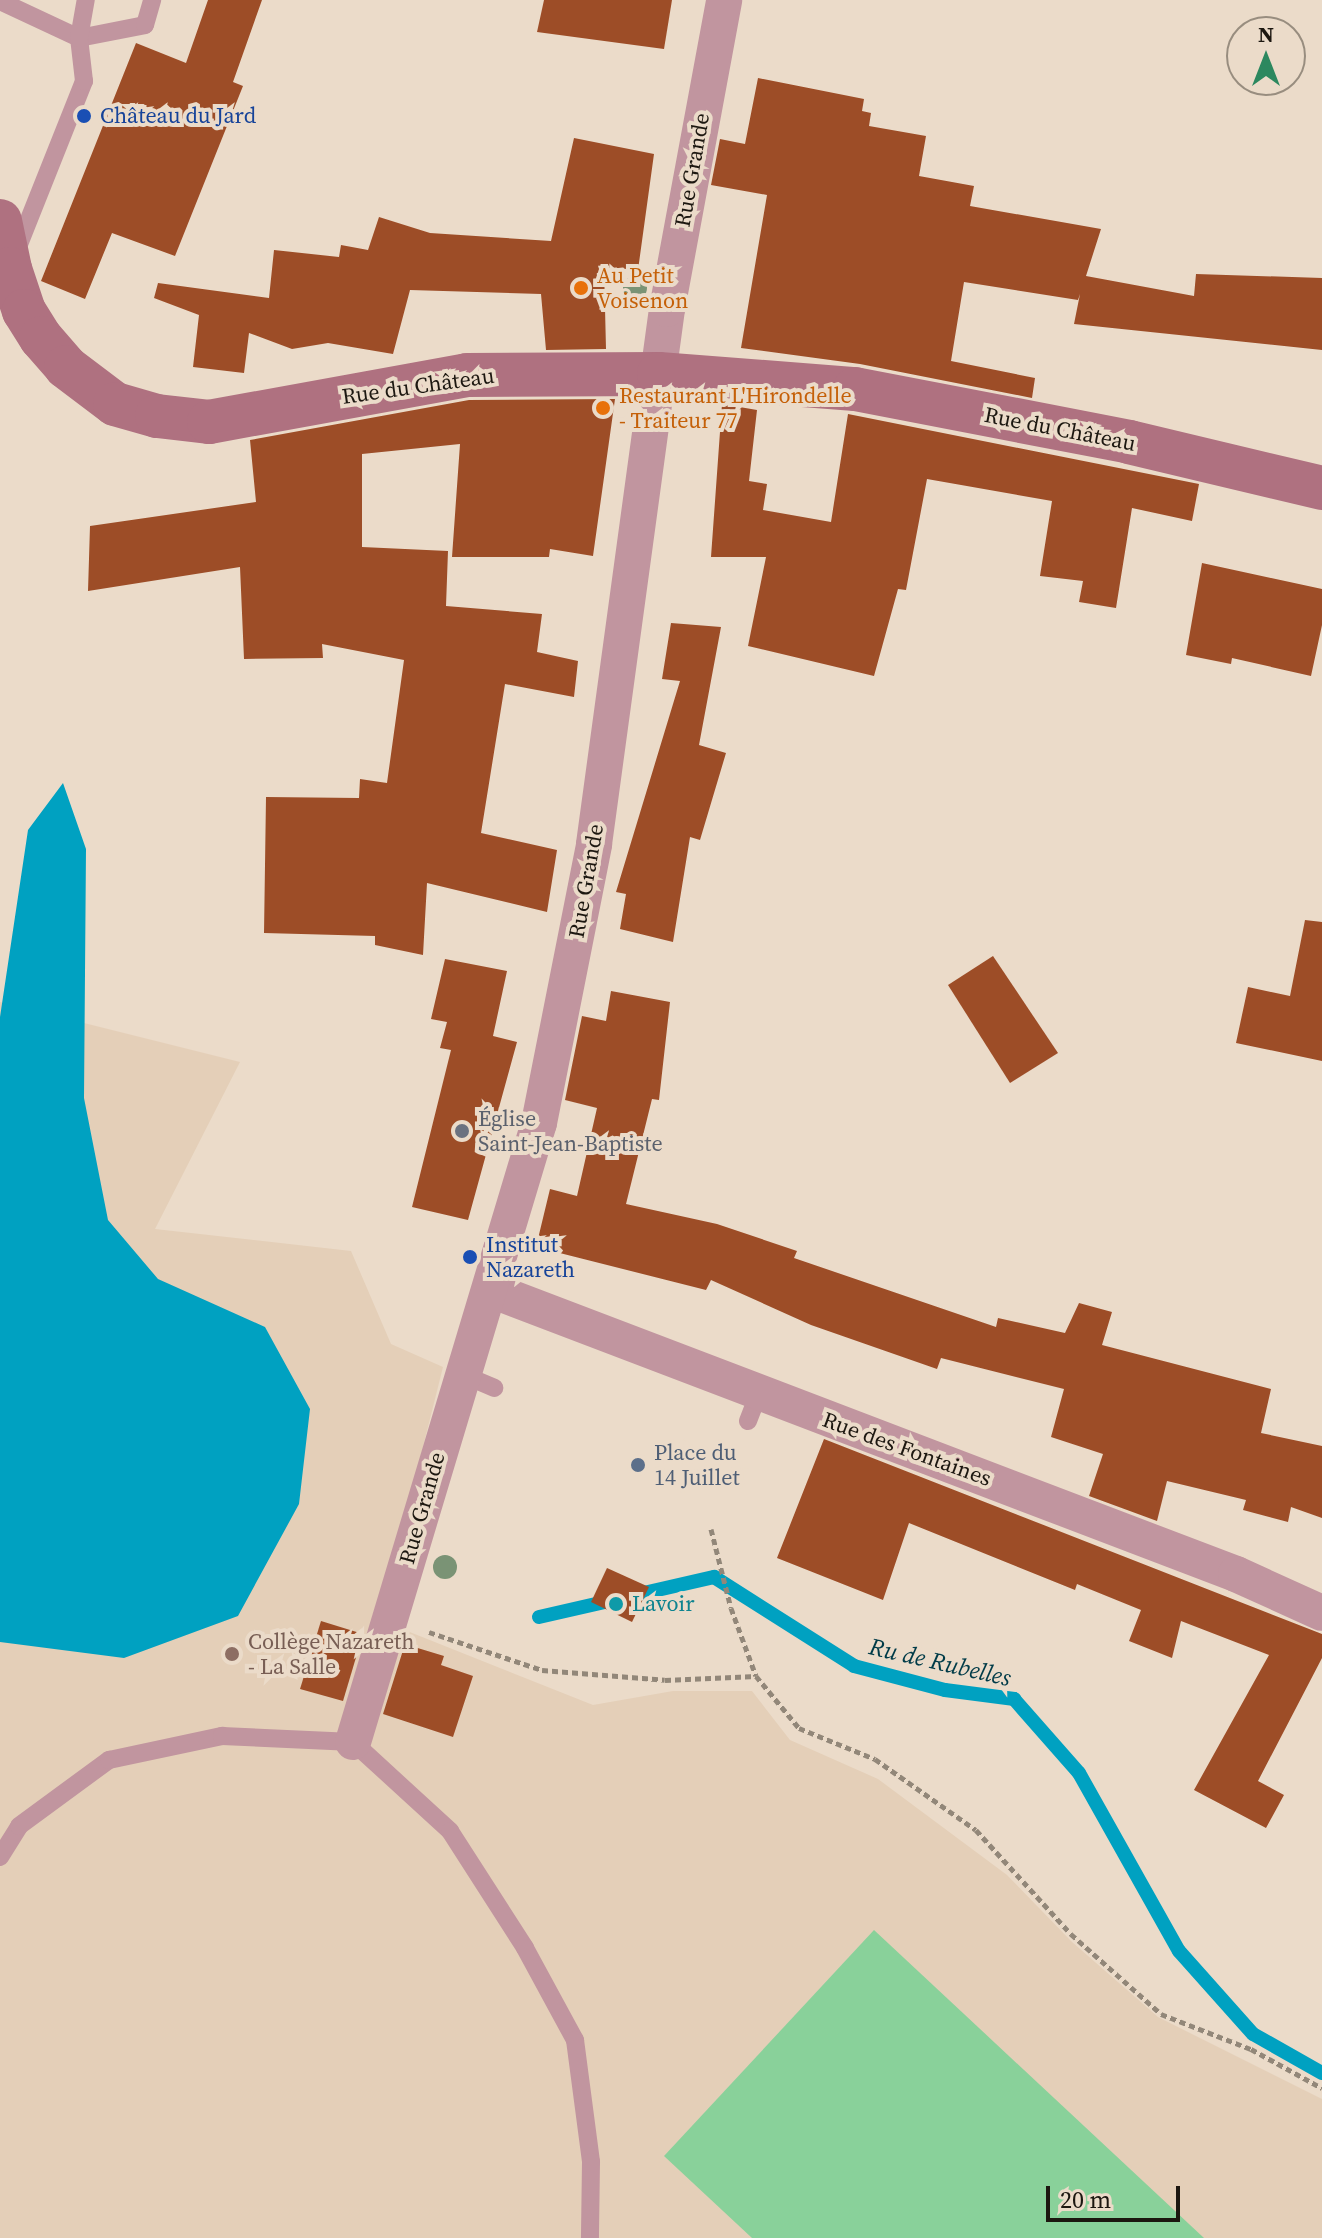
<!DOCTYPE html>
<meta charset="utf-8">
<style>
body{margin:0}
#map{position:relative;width:1322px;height:2238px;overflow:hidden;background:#ebdbc9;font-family:"Source Serif 4",serif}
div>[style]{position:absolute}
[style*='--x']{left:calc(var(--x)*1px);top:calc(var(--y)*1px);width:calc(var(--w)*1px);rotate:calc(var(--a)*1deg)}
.built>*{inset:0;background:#e4cfb8}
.green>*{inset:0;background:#89d19a}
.water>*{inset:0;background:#00a1c1}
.stream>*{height:14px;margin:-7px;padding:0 7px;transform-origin:7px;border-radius:7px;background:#00a1c1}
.building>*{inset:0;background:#9d4d27}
.path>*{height:5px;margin-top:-2.5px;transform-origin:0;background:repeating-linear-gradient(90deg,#928779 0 6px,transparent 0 10px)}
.lane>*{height:18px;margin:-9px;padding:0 9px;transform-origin:9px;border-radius:9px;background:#c1959f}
.street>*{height:36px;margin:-18px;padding:0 18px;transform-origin:18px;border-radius:18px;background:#c1959f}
.secondary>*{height:44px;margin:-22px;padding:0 22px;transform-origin:22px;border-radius:22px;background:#af7180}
.trees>*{width:24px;height:24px;margin:-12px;border-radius:50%;background:#7a9375}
.dots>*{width:22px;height:22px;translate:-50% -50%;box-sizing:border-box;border:4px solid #ebdbc9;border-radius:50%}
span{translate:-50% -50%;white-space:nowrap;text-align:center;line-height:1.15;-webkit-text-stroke:8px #ebdbc9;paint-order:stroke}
.transit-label{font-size:22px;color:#164399}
.left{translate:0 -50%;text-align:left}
.street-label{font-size:22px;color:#1c1710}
.food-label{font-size:22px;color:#c56008}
.worship-label{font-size:22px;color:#5b616d}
.service-label{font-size:22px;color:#4e5e75}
.culture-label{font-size:22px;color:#0d838f}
.education-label{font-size:22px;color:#785e54}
.water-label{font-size:24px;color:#003b48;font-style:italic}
.north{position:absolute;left:1226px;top:16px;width:80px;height:80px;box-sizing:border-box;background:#ebdbc9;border:2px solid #988d7f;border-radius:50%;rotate:0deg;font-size:22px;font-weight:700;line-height:32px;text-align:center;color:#1c1710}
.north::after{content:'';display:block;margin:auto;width:28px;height:36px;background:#2c885f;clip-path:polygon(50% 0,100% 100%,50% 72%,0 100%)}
.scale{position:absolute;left:1046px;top:2186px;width:134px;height:36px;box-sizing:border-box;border:4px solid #1c1710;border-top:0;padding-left:10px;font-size:24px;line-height:28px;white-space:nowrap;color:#1c1710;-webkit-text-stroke:6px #ebdbc9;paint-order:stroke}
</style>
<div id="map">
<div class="built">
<i style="clip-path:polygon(0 1002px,240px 1062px,155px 1229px,351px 1251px,391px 1344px,443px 1367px,412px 1491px,372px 1617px,593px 1705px,673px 1691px,752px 1691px,790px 1740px,878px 1779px,1007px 1875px,1072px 1942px,1158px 2017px,1322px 2099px,1322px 2238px,0 2238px)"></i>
</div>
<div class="green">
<i style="clip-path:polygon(874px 1930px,1204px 2238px,752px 2238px,664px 2156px)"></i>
</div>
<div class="water">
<i style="clip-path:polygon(63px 783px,86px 849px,84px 1098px,108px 1220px,158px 1279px,265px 1327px,310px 1409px,299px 1504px,238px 1616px,124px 1658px,0 1642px,0 1017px,28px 830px)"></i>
</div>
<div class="stream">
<i style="--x:539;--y:1617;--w:180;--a:-12.9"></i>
<i style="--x:714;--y:1577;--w:166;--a:32.4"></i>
<i style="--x:854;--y:1666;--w:94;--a:14.8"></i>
<i style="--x:945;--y:1690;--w:70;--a:7.4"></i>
<i style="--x:1014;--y:1699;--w:98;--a:48.7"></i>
<i style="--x:1079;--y:1773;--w:204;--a:60.7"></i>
<i style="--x:1179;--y:1951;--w:111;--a:48.3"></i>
<i style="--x:1253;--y:2034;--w:79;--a:29.5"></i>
</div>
<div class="building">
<i style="clip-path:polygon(208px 0,262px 0,233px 82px,243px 86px,175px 256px,112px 233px,85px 299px,41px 281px,136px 43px,186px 63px)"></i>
<i style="clip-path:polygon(544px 0,672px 0,664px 49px,537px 32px)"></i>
<i style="clip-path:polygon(758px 78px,864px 99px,862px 111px,871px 113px,869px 126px,926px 136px,919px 176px,974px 186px,970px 206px,1101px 229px,1086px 276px,1194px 296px,1196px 274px,1322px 278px,1322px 350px,1074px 324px,1080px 294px,1078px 300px,964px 282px,951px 361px,1035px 378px,1032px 398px,860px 364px,741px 348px,767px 195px,711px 185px,720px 139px,745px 144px)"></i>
<i style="clip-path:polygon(574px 138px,654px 154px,638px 270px,604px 267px,606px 349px,546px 350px,541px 294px,410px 290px,393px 354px,328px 343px,292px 349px,249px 333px,244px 373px,193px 367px,199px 315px,154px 298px,158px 283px,269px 298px,274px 250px,339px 257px,341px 245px,368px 250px,379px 217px,430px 233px,551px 241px)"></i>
<i style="clip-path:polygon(615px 399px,593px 556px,550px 549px,549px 557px,452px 557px,460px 444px,362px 454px,362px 547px,448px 551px,446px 606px,542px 614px,537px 652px,578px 661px,574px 697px,505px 684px,481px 833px,557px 850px,547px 912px,427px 883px,423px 955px,375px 945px,375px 936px,264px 933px,266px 797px,359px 798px,360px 779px,387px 783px,404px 660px,322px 644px,323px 658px,244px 659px,240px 567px,88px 591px,90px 526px,256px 502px,250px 440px,469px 400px)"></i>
<i style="clip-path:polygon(722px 404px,757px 410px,749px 481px,767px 484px,763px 510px,831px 522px,848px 414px,1199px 484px,1192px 521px,1132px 508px,1116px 608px,1079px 602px,1083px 581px,1040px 576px,1052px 501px,927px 479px,906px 590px,898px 589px,874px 676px,748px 646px,766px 557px,711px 557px)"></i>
<i style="clip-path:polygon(1202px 563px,1322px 589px,1322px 625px,1311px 676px,1232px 658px,1231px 664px,1186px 655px)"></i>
<i style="clip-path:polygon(671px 623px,721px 627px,699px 745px,726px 753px,700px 840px,690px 837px,673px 942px,620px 929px,626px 894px,616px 892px,680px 681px,662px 679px)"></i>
<i style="clip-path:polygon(1305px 920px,1322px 922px,1322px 1061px,1236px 1043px,1248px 987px,1290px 996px)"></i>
<i style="clip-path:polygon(993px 956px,1058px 1053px,1010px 1083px,948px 985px)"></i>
<i style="clip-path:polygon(445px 959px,507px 971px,493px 1036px,517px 1042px,468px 1220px,412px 1207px,451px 1050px,440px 1048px,447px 1022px,431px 1019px)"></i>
<i style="clip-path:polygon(611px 991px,670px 1002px,659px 1100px,652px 1099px,626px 1204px,717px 1224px,797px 1251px,794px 1258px,996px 1327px,998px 1318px,1065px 1333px,1079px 1303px,1112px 1312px,1102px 1345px,1271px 1389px,1261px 1433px,1322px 1446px,1322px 1518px,1291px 1507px,1288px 1522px,1243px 1510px,1246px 1500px,1167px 1481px,1157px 1521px,1089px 1496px,1103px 1454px,1051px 1437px,1064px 1389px,941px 1358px,937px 1369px,811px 1325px,711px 1280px,706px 1290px,536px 1247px,550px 1189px,577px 1196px,597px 1108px,565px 1100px,582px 1016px,606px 1021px)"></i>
<i style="clip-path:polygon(824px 1439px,1322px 1634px,1322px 1658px,1258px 1781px,1284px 1795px,1266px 1828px,1194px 1790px,1269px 1655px,1181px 1621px,1172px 1658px,1129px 1641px,1141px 1610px,1077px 1584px,1075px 1590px,909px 1523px,883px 1600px,777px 1558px)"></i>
<i style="clip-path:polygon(607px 1568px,649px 1587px,632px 1622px,591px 1602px)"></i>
<i style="clip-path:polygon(321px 1621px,363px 1634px,343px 1701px,300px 1689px)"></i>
<i style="clip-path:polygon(411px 1646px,444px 1656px,441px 1665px,473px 1676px,453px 1737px,383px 1714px,404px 1647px)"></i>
</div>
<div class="path">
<i style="--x:711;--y:1529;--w:81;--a:75.8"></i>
<i style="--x:731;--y:1608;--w:72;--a:69.8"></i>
<i style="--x:756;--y:1676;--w:67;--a:50.4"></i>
<i style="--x:799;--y:1728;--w:82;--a:22.2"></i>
<i style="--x:875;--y:1759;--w:123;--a:35.1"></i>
<i style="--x:976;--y:1830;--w:141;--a:47.6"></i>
<i style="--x:1071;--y:1934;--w:120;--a:41.6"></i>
<i style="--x:1161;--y:2014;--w:97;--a:21.3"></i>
<i style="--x:1251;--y:2049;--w:81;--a:28.8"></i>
<i style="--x:429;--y:1632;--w:119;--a:18.6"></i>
<i style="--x:542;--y:1670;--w:123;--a:4.6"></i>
<i style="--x:665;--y:1680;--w:91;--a:-2.5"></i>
</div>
<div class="lane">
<i style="--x:0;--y:1;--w:87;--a:25.1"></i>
<i style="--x:79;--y:38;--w:67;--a:-11.1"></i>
<i style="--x:145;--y:25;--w:26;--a:-74"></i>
<i style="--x:16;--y:252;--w:184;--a:-68.3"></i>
<i style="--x:84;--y:81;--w:43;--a:-96.6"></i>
<i style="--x:79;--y:38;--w:39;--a:-80"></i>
<i style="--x:464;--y:1375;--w:33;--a:23"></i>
<i style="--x:748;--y:1421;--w:28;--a:-69"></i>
<i style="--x:0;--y:1857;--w:36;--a:-58"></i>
<i style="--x:19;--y:1826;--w:112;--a:-36.3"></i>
<i style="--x:109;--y:1760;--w:116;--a:-12"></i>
<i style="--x:222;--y:1736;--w:131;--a:2.6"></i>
<i style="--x:353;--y:1742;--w:132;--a:42.5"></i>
<i style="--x:450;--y:1831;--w:139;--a:57.3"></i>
<i style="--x:525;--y:1948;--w:105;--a:61.5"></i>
<i style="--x:575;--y:2040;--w:123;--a:82.5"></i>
<i style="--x:591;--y:2162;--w:76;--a:90.8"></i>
</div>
<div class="street">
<i style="--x:491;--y:1290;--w:797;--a:20.87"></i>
<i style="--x:1236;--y:1574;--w:94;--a:24.4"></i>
<i style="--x:353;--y:1742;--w:646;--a:-73.28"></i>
<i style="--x:539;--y:1123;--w:284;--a:-78.8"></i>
<i style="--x:594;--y:844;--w:540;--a:-82.23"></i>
<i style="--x:667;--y:309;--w:314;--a:-79.5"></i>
</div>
<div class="secondary">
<i style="--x:0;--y:221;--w:49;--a:78.2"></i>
<i style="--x:10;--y:269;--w:44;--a:71.6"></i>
<i style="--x:24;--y:311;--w:32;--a:58"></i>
<i style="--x:41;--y:338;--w:38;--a:49"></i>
<i style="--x:66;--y:367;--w:61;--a:37.1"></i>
<i style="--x:115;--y:404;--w:44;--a:15.9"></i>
<i style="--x:157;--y:416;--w:52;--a:6.6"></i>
<i style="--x:209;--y:422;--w:262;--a:-10.3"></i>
<i style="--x:467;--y:375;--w:192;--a:-0.3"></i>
<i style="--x:659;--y:374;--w:197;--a:4.4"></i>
<i style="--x:855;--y:389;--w:279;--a:10.9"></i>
<i style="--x:1129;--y:442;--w:198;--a:13.4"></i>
</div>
<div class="trees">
<i style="left:635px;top:288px"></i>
<i style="left:445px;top:1567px"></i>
</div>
<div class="dots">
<i style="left:84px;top:116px;background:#1a4fb4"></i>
<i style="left:581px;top:288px;background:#e8710a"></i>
<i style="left:603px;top:408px;background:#e8710a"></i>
<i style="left:462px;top:1131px;background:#6b7280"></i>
<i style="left:470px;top:1257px;background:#1a4fb4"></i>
<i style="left:638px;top:1465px;background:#5c6f8a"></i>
<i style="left:616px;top:1604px;background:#0f9aa8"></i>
<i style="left:232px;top:1654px;background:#8d6e63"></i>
</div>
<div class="transit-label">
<span class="left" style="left:100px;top:116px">Château du Jard</span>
<span class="left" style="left:486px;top:1257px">Institut<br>Nazareth</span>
</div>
<div class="street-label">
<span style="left:692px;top:170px;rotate:-80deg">Rue Grande</span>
<span style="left:418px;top:386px;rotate:-8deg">Rue du Château</span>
<span style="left:1060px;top:429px;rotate:11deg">Rue du Château</span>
<span style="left:586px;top:881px;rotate:-80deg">Rue Grande</span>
<span style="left:907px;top:1449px;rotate:20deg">Rue des Fontaines</span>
<span style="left:422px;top:1508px;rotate:-74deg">Rue Grande</span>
</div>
<div class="food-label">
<span class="left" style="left:597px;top:288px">Au Petit<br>Voisenon</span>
<span class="left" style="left:619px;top:408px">Restaurant L'Hirondelle<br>- Traiteur 77</span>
</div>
<div class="worship-label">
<span class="left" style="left:478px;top:1131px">Église<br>Saint-Jean-Baptiste</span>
</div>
<div class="service-label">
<span class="left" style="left:654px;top:1465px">Place du<br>14 Juillet</span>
</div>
<div class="culture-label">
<span class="left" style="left:632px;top:1604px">Lavoir</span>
</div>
<div class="education-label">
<span class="left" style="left:248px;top:1654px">Collège Nazareth<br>- La Salle</span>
</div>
<div class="water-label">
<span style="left:940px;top:1662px;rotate:13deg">Ru de Rubelles</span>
</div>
<div class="north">N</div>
<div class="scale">20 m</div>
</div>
